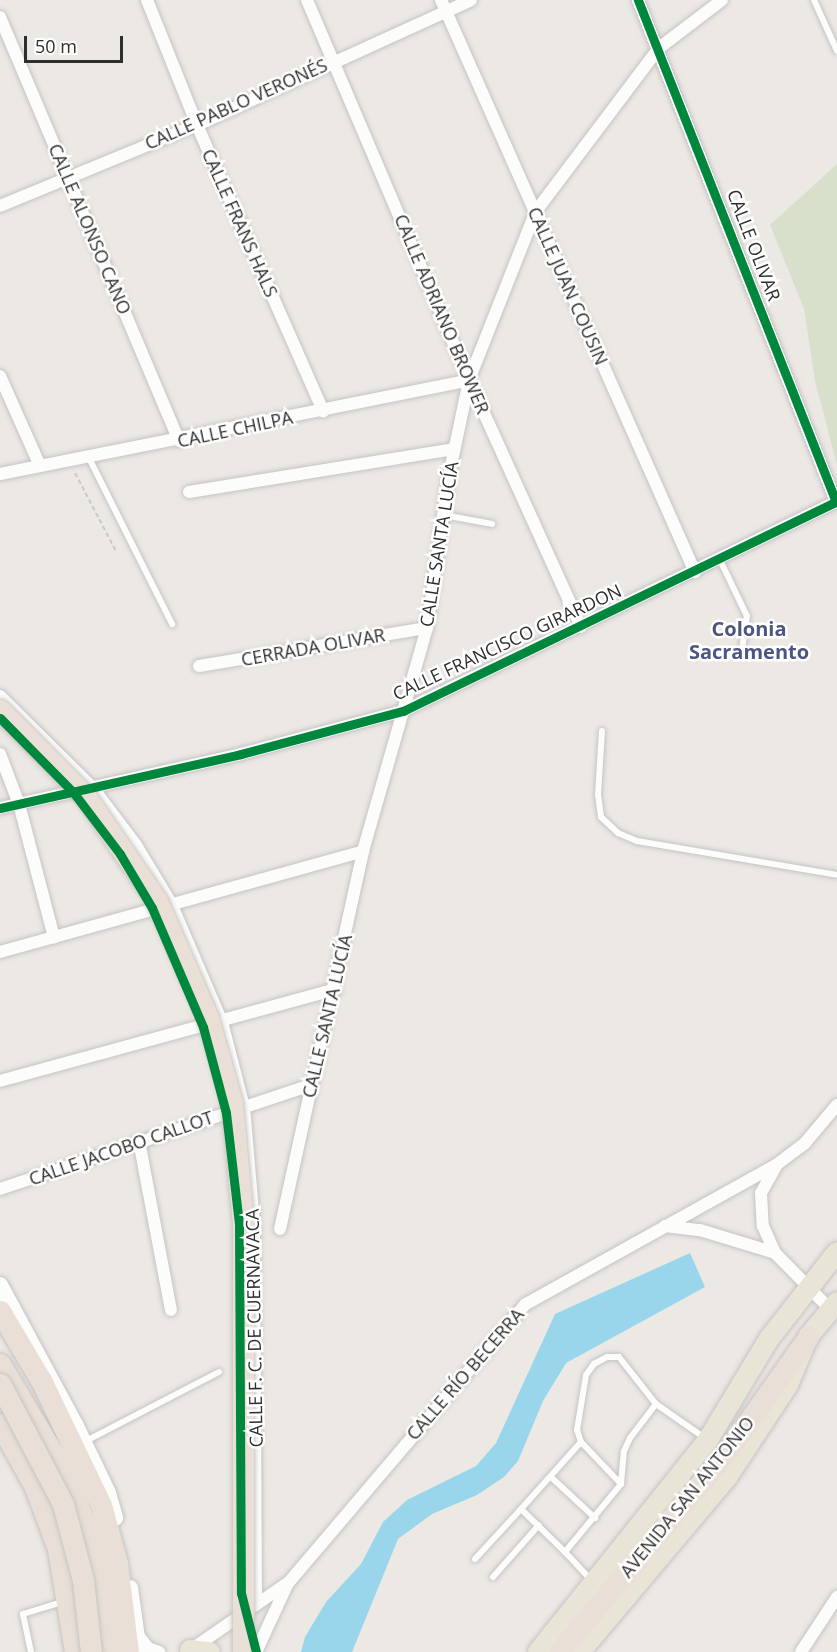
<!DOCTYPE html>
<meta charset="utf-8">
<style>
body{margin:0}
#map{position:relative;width:837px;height:1652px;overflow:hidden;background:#ece8e4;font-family:"Open Sans",sans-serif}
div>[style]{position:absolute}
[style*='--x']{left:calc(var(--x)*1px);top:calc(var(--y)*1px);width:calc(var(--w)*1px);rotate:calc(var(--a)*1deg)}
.cemetery>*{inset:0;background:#d8e0cc}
.water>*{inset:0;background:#99d6ec}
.path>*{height:2px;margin-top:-1px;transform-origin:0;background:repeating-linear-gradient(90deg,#c9c9c8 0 4.5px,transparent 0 7.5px)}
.roads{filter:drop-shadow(0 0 2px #c5c4c5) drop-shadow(0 0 2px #c5c4c5)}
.service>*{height:6px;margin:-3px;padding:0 3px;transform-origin:3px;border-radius:3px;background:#fcfcfb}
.minor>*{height:12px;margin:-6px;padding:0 6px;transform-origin:6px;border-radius:6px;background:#fcfcfb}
.secondary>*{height:16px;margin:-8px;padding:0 8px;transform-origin:8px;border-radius:8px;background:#fcfcfb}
.primary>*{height:20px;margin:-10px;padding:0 10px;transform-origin:10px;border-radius:10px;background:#e8e4d6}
.motorway>*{height:21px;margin:-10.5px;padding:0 10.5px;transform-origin:10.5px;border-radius:10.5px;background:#eadfd6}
.bridges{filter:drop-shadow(0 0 2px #c6c5c4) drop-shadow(0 0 2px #c6c5c4)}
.motorway-bridge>*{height:21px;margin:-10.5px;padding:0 10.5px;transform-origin:10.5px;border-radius:10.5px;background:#eadfd6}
.cycleway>*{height:9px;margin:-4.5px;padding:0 4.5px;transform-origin:4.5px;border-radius:4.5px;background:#00873e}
span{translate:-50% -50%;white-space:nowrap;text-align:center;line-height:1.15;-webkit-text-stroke:5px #fff;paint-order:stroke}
.street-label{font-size:18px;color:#2e2e2e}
.neighbourhood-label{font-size:20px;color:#4d5680;font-weight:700}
.scale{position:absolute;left:24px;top:36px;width:99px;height:27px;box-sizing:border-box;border:3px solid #2e2e2e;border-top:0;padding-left:8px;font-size:18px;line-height:21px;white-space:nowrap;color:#2e2e2e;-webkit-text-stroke:4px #fff;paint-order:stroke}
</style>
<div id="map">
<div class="cemetery">
<i style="clip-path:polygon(837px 164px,837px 465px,815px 381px,804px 309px,770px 225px)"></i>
</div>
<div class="water">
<i style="clip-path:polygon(690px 1253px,705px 1287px,566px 1363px,543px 1401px,518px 1461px,504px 1477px,477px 1495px,432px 1514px,398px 1539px,352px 1652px,301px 1652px,305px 1637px,326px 1602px,361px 1564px,383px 1522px,407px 1500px,476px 1466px,496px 1443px,555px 1314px)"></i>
</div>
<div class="path">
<i style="--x:75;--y:473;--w:90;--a:62.3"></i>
</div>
<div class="roads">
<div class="service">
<i style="--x:814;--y:0;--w:56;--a:65.7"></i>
<i style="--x:89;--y:458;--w:186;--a:63.4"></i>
<i style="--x:444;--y:515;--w:49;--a:10.6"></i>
<i style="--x:720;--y:560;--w:62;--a:64.3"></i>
<i style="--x:747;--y:616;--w:40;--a:98.5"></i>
<i style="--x:602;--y:731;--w:64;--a:93.6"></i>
<i style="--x:598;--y:795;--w:22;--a:82"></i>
<i style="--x:601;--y:817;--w:23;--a:43"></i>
<i style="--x:618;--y:833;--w:21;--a:23"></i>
<i style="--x:637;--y:841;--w:203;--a:9.6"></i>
<i style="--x:84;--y:1442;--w:152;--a:-27.4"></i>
<i style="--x:552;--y:1478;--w:59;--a:42.9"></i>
<i style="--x:621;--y:1484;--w:58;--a:-133.6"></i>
<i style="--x:581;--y:1442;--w:13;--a:-108"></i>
<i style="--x:577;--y:1430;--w:56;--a:-80.7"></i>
<i style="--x:586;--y:1375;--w:14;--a:-54"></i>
<i style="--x:594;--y:1364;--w:15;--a:-28"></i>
<i style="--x:607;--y:1357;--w:12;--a:0"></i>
<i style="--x:619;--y:1357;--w:60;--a:51.8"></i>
<i style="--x:656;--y:1404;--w:60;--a:34.8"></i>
<i style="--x:521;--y:1509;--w:90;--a:-48.2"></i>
<i style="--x:565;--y:1552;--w:40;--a:47"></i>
<i style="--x:475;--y:1559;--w:68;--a:-47.4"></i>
<i style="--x:521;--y:1509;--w:62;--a:44.3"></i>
<i style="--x:565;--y:1552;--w:88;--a:-50.5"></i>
<i style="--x:621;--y:1484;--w:33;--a:-85"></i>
<i style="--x:624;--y:1451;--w:14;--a:-65"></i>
<i style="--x:630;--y:1438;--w:43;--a:-52.6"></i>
<i style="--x:493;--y:1577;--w:69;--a:-48.5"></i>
<i style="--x:31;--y:1652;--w:39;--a:-102"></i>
<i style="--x:23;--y:1614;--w:38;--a:-17"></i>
</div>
<div class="minor">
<i style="--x:147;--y:0;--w:135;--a:68.2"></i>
<i style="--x:197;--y:125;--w:313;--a:66.2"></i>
<i style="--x:307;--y:0;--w:413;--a:66.9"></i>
<i style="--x:469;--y:380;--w:271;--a:65.6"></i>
<i style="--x:441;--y:0;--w:626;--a:66.06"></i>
<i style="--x:0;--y:17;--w:460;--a:67.1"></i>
<i style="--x:0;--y:206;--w:213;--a:-22.4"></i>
<i style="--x:197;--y:125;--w:301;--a:-24.5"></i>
<i style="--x:0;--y:376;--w:98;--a:66"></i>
<i style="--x:0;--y:474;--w:478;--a:-11.3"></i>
<i style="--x:189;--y:492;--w:268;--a:-9.2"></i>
<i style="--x:199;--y:666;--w:231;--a:-9.5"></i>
<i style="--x:0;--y:696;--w:131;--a:44.7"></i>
<i style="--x:93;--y:788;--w:71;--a:53"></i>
<i style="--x:136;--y:845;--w:68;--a:58.9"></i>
<i style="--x:171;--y:903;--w:129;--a:66.8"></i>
<i style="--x:222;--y:1022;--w:88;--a:75.5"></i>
<i style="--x:244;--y:1107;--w:117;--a:85.1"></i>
<i style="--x:254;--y:1224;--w:380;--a:89.7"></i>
<i style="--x:0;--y:754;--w:53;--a:69.2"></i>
<i style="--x:19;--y:804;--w:138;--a:75.3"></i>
<i style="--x:0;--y:808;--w:247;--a:-12.6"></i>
<i style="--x:241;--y:754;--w:168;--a:-14.9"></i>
<i style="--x:403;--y:711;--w:481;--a:-25.8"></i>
<i style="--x:836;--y:502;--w:540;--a:-111.53"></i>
<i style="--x:0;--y:952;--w:377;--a:-15.5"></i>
<i style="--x:0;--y:1081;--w:348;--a:-15.3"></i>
<i style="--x:139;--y:1141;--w:172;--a:79.3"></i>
<i style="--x:776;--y:1166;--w:31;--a:119"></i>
<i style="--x:761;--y:1193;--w:33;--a:87"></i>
<i style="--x:763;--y:1226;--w:30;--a:66"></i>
<i style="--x:775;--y:1253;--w:78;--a:45.5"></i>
<i style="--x:0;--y:1189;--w:328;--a:-18.5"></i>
<i style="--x:665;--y:1226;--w:35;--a:7"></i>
<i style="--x:700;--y:1230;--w:78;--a:17"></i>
<i style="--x:280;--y:1229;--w:387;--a:-77.6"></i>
<i style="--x:363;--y:851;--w:232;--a:-74"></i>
<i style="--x:427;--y:628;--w:149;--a:-81.9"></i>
<i style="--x:448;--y:480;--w:102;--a:-78.1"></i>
<i style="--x:469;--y:380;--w:182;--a:-68.4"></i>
<i style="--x:536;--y:211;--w:204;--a:-53"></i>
<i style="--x:659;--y:48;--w:79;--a:-37.3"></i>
<i style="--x:138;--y:1635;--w:16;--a:52"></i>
<i style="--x:148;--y:1648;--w:12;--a:20"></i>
<i style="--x:189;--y:1651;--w:121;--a:-34.6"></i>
<i style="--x:289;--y:1582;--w:365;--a:-49.6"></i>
<i style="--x:526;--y:1304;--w:286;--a:-29.1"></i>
<i style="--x:776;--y:1165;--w:36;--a:-37"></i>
<i style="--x:805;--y:1143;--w:50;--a:-49.9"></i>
<i style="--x:256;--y:1652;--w:76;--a:-65.1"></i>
<i style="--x:801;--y:1652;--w:66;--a:-56.8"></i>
</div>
<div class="secondary">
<i style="--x:0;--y:1285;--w:158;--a:61.7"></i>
<i style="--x:75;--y:1424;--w:76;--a:64.4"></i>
<i style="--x:108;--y:1493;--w:26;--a:74"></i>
<i style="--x:130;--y:1588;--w:65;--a:82"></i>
</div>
<div class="primary">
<i style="--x:190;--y:1650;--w:20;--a:6"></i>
<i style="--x:538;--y:1652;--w:272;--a:-51.3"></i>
<i style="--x:708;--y:1440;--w:118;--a:-58.9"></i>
<i style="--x:769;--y:1339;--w:110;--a:-52"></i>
<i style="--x:580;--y:1652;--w:230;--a:-49.9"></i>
<i style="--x:728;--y:1476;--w:109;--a:-56.6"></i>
<i style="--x:788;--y:1385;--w:52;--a:-67.4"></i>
<i style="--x:808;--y:1337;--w:45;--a:-50.4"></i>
</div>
<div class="motorway">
<i style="--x:0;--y:1311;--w:82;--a:59.4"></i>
<i style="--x:42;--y:1382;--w:136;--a:64.4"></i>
<i style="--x:101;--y:1505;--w:60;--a:74.6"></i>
<i style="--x:117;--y:1563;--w:90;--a:83"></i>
<i style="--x:0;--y:1364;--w:126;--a:59.3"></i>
<i style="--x:64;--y:1472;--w:79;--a:67.7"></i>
<i style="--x:94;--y:1545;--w:109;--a:80.5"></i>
<i style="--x:0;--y:1424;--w:72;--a:60.9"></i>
<i style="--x:35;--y:1487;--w:66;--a:69.6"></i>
<i style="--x:58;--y:1549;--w:104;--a:80.6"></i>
<i style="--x:559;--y:1652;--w:261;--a:-50"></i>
<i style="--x:727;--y:1452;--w:141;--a:-54.8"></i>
</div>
</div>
<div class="bridges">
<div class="motorway-bridge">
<i style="--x:0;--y:710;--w:122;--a:45.3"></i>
<i style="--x:86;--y:797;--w:126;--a:55.7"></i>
<i style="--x:157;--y:901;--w:128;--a:66.4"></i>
<i style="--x:208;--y:1018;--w:88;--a:74.2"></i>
<i style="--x:232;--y:1103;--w:121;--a:84.8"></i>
<i style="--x:243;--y:1223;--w:429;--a:90"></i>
<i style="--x:0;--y:1384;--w:136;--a:62.3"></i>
<i style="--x:63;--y:1504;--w:79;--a:75.3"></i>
<i style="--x:83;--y:1580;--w:72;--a:83.7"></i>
</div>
</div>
<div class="cycleway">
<i style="--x:0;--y:718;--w:104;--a:45.4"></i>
<i style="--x:73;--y:792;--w:78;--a:52.8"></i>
<i style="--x:120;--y:854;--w:63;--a:59.3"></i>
<i style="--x:152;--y:908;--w:129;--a:66.8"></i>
<i style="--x:203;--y:1027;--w:89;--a:75"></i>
<i style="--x:226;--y:1113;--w:112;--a:83.3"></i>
<i style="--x:239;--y:1224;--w:369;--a:89.7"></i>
<i style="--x:241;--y:1593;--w:61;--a:75.7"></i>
<i style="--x:0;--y:808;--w:247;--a:-12.6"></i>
<i style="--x:241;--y:754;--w:168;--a:-14.9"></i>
<i style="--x:403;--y:711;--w:481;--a:-25.8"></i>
<i style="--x:836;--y:502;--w:540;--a:-111.53"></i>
</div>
<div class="street-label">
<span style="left:236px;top:104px;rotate:-24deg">CALLE PABLO VERONÉS</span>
<span style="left:240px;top:223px;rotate:66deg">CALLE FRANS HALS</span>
<span style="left:90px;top:229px;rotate:67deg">CALLE ALONSO CANO</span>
<span style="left:754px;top:245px;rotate:69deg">CALLE OLIVAR</span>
<span style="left:568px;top:286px;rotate:66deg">CALLE JUAN COUSIN</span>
<span style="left:442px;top:314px;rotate:67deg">CALLE ADRIANO BROWER</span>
<span style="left:235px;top:429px;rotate:-12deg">CALLE CHILPA</span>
<span style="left:439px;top:544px;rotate:-81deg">CALLE SANTA LUCÍA</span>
<span style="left:507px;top:642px;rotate:-25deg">CALLE FRANCISCO GIRARDON</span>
<span style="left:313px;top:647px;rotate:-10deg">CERRADA OLIVAR</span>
<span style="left:327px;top:1016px;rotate:-77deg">CALLE SANTA LUCÍA</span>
<span style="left:121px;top:1148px;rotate:-19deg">CALLE JACOBO CALLOT</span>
<span style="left:254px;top:1328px;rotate:-91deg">CALLE F. C. DE CUERNAVACA</span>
<span style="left:465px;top:1374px;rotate:-49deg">CALLE RÍO BECERRA</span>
<span style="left:687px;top:1497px;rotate:-51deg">AVENIDA SAN ANTONIO</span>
</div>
<div class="neighbourhood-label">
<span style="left:749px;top:640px">Colonia<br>Sacramento</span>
</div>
<div class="scale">50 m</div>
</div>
